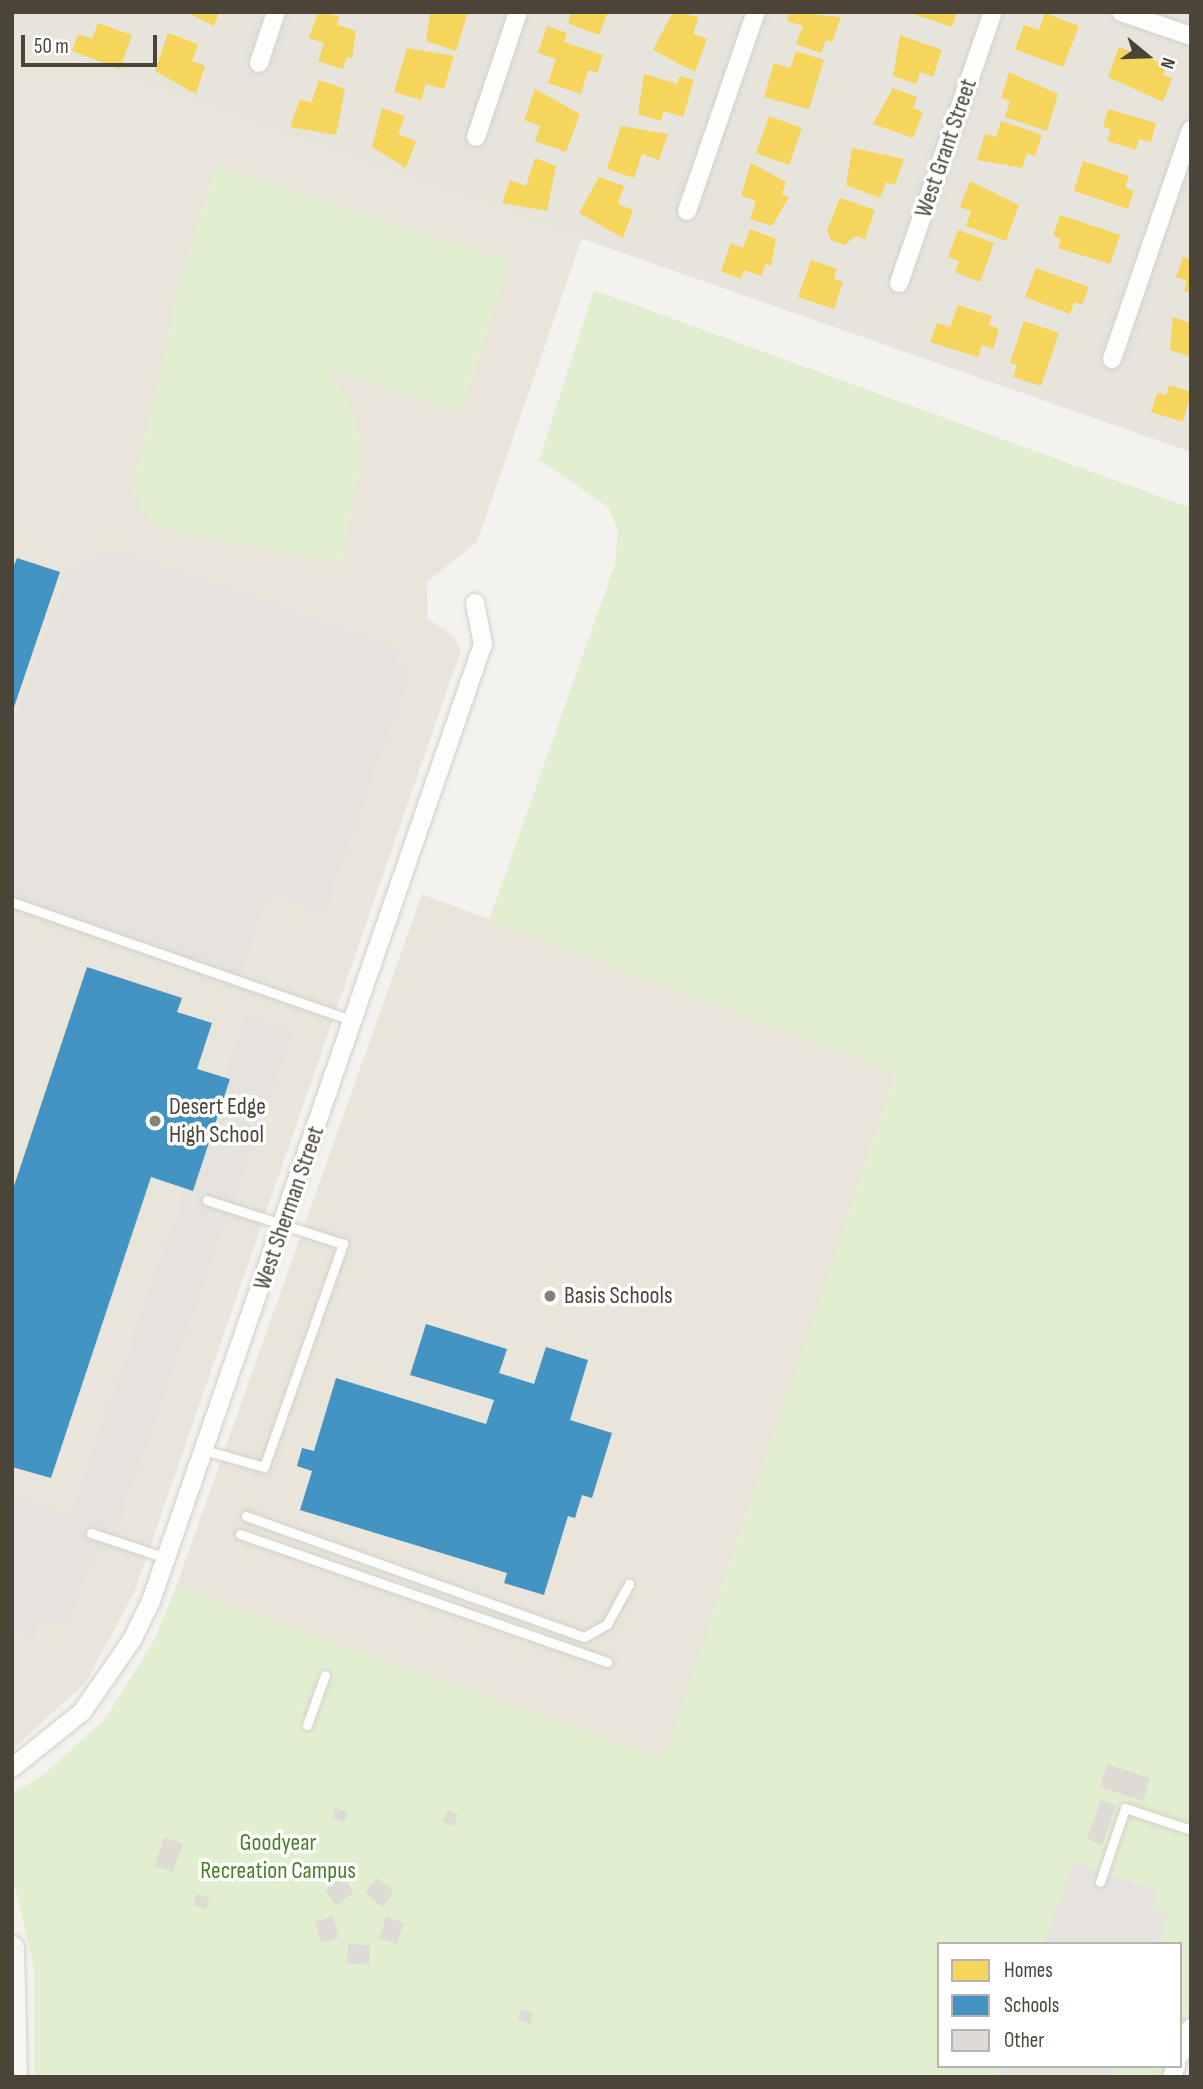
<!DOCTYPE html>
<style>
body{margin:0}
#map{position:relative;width:1203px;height:2089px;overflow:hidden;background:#f4f2ee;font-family:"Sofia Sans Condensed",sans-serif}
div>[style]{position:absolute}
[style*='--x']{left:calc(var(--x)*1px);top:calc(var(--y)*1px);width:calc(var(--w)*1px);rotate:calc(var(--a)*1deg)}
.residential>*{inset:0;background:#e7e4dc}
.education>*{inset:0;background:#eae5da}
.green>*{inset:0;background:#e1eecf}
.parking>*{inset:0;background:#e6e3df}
.homes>*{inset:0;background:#f6d55c}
.schools>*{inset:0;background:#4393c3}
.building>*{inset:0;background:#dedbd6}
.roads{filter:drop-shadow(0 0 2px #d2d0cb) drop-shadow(0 0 2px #d2d0cb)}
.lane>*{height:9px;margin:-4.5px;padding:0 4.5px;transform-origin:4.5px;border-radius:4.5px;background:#fdfdfc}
.street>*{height:18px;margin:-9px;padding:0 9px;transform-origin:9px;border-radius:9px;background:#fdfdfc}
.secondary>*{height:24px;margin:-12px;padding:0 12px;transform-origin:12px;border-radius:12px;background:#f7f6f1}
.dots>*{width:19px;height:19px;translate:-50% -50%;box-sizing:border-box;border:4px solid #fff;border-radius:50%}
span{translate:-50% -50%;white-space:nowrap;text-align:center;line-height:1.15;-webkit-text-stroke:7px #fff;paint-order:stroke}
.street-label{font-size:24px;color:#4b4439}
.poi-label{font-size:24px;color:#4b4439}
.left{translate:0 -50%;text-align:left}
.park-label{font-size:24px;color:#4a7f2a}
.frame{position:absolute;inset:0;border:14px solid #4b4439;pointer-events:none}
.legend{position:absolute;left:937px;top:1942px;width:245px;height:126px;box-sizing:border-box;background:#fff;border:2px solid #b7b4b0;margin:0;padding:9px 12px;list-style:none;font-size:21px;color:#4b4439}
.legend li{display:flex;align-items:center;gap:14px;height:35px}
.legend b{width:35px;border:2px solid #b7b4b0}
.north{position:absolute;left:1112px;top:21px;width:70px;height:70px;-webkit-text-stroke:5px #fff;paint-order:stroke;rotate:109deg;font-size:19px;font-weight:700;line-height:28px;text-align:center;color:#4b4439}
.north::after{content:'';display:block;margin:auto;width:24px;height:32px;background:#4b4439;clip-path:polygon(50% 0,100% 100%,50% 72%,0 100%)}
.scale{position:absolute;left:21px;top:35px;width:136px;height:32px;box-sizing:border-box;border:4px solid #4b4439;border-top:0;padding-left:9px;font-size:21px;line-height:24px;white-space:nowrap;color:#4b4439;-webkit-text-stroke:5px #fff;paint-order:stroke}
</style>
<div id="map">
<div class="residential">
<i style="clip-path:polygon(12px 12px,1191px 12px,1191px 452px,12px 39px)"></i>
</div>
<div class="education">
<i style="clip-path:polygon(12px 39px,582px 238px,477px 542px,427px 582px,428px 619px,454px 636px,461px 650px,134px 1593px,86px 1682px,12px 1750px)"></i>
<i style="clip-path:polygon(422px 894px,897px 1073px,664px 1759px,176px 1587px)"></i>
</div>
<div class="green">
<i style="clip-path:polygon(216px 167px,509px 261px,461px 411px,326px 368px,353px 408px,362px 457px,341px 563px,154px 527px,132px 491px,173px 319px,168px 317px)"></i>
<i style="clip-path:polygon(594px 290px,1191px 508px,1191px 2031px,1180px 2058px,1180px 1944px,939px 1944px,939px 2066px,1177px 2066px,1173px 2077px,34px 2077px,34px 1968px,12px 1873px,12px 1794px,43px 1775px,105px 1719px,153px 1642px,176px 1587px,664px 1759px,896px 1073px,489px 920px,615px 564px,618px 530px,608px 507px,539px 460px)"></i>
</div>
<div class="parking">
<i style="clip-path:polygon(112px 549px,401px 649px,395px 665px,411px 670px,325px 912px,269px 893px,235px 988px,12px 910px,12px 728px,67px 574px)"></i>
<i style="clip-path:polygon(246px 1017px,293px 1032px,109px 1550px,96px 1550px,69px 1619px,38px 1625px,34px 1638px,12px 1631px,12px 1495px,70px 1515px)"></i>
<i style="clip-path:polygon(1073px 1862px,1158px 1891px,1152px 1909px,1168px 1915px,1158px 1944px,1044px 1944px)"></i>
<i style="clip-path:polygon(1001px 2066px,1115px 2066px,1111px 2077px,998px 2077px)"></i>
</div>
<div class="homes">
<i style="clip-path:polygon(186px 12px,219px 12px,214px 26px)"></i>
<i style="clip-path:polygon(318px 12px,339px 16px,337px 25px,356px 31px,352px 58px,347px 57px,343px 69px,318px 61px,324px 43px,309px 38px)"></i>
<i style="clip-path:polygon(430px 12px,468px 12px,456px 51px,426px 41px)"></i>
<i style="clip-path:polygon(571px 12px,608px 12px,599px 35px,568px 23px)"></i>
<i style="clip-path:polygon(673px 12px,699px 17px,693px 34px,707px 39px,695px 72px,653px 50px)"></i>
<i style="clip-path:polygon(790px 12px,841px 17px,832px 42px,826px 40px,821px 53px,796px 44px,803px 26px,787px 21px)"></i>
<i style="clip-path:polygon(908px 12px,957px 12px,952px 27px)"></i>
<i style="clip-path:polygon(1045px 13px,1079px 26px,1063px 67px,1015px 49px,1024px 25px,1039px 30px)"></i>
<i style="clip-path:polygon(98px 23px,132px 35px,120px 69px,72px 51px,78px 34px,92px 39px)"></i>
<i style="clip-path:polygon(547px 26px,567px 33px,564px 42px,603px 55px,597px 73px,588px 70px,581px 94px,548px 83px,556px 59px,538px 53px)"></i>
<i style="clip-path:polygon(168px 33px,198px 44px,192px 61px,205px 66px,196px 94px,155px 71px)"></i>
<i style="clip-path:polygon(900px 35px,942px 50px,933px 77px,920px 72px,916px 84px,893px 76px)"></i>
<i style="clip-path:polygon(1119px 47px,1167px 65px,1163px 75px,1172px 78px,1163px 102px,1108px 77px)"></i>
<i style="clip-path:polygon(407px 48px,454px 56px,444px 89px,426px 84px,421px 100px,394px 92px)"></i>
<i style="clip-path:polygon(796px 51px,824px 60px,809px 109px,764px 97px,774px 63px,790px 68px)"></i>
<i style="clip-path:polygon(1009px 72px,1058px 94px,1047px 131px,1005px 117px,1010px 101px,1001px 98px)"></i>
<i style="clip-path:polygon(644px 74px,677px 84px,680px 76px,694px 80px,683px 117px,664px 111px,661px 121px,638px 114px)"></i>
<i style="clip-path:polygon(319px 80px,345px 89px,336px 135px,290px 127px,300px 99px,311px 103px)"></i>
<i style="clip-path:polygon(893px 88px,917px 97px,913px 108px,923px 112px,913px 138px,873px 124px)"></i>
<i style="clip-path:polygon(535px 89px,580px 114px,566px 152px,535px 141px,540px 126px,524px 120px)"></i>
<i style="clip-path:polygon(382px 108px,405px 116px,398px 134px,416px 141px,406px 168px,372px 147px)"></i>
<i style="clip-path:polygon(1108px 109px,1156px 123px,1151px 142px,1139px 139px,1136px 150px,1107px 141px,1111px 129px,1103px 127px)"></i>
<i style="clip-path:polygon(769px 116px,802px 128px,789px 165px,756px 153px)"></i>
<i style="clip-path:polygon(1001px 121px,1042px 135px,1035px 156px,1027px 153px,1022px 168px,977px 160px,985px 134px,996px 137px)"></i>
<i style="clip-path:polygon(621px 126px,668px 134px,659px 160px,642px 154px,634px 178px,607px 169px)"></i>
<i style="clip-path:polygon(852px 148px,904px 159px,895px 185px,886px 182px,880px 198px,846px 185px)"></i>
<i style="clip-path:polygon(535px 158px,556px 166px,547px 211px,502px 203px,510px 180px,526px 186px)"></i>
<i style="clip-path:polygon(1083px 161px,1129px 176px,1125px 188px,1134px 191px,1128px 209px,1074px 191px)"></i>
<i style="clip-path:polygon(751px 163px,786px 182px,782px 194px,789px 197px,772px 226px,750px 219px,756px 201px,741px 196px)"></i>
<i style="clip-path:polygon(599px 177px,624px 186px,618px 204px,633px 210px,623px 238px,579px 213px)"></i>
<i style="clip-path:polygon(970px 181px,1019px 205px,1006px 241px,966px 226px,971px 211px,960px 207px)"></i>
<i style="clip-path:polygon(840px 198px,875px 210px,865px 239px,856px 236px,844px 245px,831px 240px,827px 231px)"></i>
<i style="clip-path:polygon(1060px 215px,1120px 235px,1110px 264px,1058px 248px,1061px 239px,1053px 236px)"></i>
<i style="clip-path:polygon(750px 229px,776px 239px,771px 266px,766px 264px,761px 276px,744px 270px,741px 279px,721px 271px,731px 243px,743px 248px)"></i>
<i style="clip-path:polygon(958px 230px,994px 243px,980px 282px,955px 272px,959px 261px,948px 257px)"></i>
<i style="clip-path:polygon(1183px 257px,1191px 259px,1191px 293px,1184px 291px,1187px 281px,1176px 277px)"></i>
<i style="clip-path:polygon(811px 260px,837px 269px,834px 279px,843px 282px,834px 309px,798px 297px)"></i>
<i style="clip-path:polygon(1036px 268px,1089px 287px,1082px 305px,1074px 302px,1070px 314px,1025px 297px)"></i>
<i style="clip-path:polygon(958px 305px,992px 316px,989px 325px,999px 329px,993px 349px,982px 345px,978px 357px,930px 342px,937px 323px,950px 327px)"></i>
<i style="clip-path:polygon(1173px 317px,1191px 323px,1191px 357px,1170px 350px)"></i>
<i style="clip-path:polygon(1024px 321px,1059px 333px,1041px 386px,1013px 377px,1017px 365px,1010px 363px)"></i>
<i style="clip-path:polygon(1169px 385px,1191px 392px,1183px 422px,1151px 412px,1157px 393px,1166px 395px)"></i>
</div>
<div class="schools">
<i style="clip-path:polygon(17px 558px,60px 572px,13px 710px,12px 570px)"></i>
<i style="clip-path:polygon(87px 967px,182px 998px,177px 1012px,212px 1023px,197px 1069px,230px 1079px,193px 1191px,151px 1177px,51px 1478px,12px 1467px,12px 1192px)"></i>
<i style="clip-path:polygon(426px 1324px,507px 1349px,499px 1373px,534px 1384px,546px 1347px,588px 1360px,570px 1420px,612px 1433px,592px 1498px,582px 1495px,575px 1518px,568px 1516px,544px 1595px,504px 1583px,507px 1573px,300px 1510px,312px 1471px,297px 1466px,302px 1448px,314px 1451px,336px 1378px,486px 1424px,494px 1400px,410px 1375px)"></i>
</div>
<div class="building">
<i style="clip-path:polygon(1107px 1764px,1150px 1778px,1143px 1801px,1100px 1787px)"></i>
<i style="clip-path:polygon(1101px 1800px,1116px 1805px,1102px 1845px,1087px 1839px)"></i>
<i style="clip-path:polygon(335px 1808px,348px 1812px,344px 1822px,332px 1818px)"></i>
<i style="clip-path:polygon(448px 1810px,458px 1814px,454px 1826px,443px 1822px)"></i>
<i style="clip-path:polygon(164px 1837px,183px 1844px,173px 1872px,155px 1866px)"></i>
<i style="clip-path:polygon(343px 1877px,354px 1893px,336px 1906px,325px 1890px)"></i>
<i style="clip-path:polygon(377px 1878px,394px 1891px,382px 1907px,365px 1893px)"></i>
<i style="clip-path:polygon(197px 1894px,209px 1898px,206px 1909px,194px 1905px)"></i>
<i style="clip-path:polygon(333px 1916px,339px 1937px,321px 1943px,315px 1922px)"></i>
<i style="clip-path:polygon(386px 1917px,404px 1923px,397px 1944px,379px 1938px)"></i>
<i style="clip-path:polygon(348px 1944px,370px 1945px,369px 1965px,347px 1963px)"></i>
<i style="clip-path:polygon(521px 2009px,533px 2013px,530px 2024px,518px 2020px)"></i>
</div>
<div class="roads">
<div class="lane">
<i style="--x:12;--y:902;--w:362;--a:19.2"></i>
<i style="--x:204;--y:1450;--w:62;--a:15.8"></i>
<i style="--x:264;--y:1467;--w:237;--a:-70.5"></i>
<i style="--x:343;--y:1244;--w:143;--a:-162.1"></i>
<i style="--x:246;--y:1516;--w:359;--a:19.7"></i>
<i style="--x:584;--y:1637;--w:26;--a:-29"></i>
<i style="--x:607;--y:1624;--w:46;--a:-61.2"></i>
<i style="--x:91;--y:1533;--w:79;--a:18.4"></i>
<i style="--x:240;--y:1534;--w:389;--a:19.2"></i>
<i style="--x:307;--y:1725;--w:53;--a:-70.2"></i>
<i style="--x:1100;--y:1882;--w:78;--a:-71.3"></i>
<i style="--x:1125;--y:1808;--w:70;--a:18.4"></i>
</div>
<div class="street">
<i style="--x:1121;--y:12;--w:74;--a:18.9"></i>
<i style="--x:259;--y:63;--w:54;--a:-71.6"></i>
<i style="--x:476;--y:137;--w:132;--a:-71.4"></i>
<i style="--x:687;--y:211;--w:211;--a:-70.9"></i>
<i style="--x:899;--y:283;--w:287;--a:-70.9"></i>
<i style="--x:1112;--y:359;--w:242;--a:-71"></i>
<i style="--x:12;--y:1768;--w:90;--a:-38.7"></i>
<i style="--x:82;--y:1712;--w:88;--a:-55.2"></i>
<i style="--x:132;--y:1640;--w:43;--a:-64"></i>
<i style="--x:151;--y:1601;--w:1013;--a:-70.87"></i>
<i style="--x:483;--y:644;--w:42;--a:-101"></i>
<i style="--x:1180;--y:2055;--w:29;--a:-68"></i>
<i style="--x:1172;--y:2077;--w:12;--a:-70"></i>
</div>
<div class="secondary">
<i style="--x:12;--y:1948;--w:129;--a:88.7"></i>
</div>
</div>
<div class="dots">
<i style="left:155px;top:1121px;background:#868178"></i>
<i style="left:550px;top:1296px;background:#868178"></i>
</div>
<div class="street-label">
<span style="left:946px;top:148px;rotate:-71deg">West Grant Street</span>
<span style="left:289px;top:1208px;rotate:-71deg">West Sherman Street</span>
</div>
<div class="poi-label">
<span class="left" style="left:169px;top:1121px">Desert Edge<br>High School</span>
<span class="left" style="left:564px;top:1296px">Basis Schools</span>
</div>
<div class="park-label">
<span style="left:278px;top:1857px">Goodyear<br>Recreation Campus</span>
</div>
<div class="frame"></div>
<ul class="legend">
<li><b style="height:19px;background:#f6d55c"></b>Homes</li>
<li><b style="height:19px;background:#4393c3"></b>Schools</li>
<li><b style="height:19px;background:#dedbd6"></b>Other</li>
</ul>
<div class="north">N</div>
<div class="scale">50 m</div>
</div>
